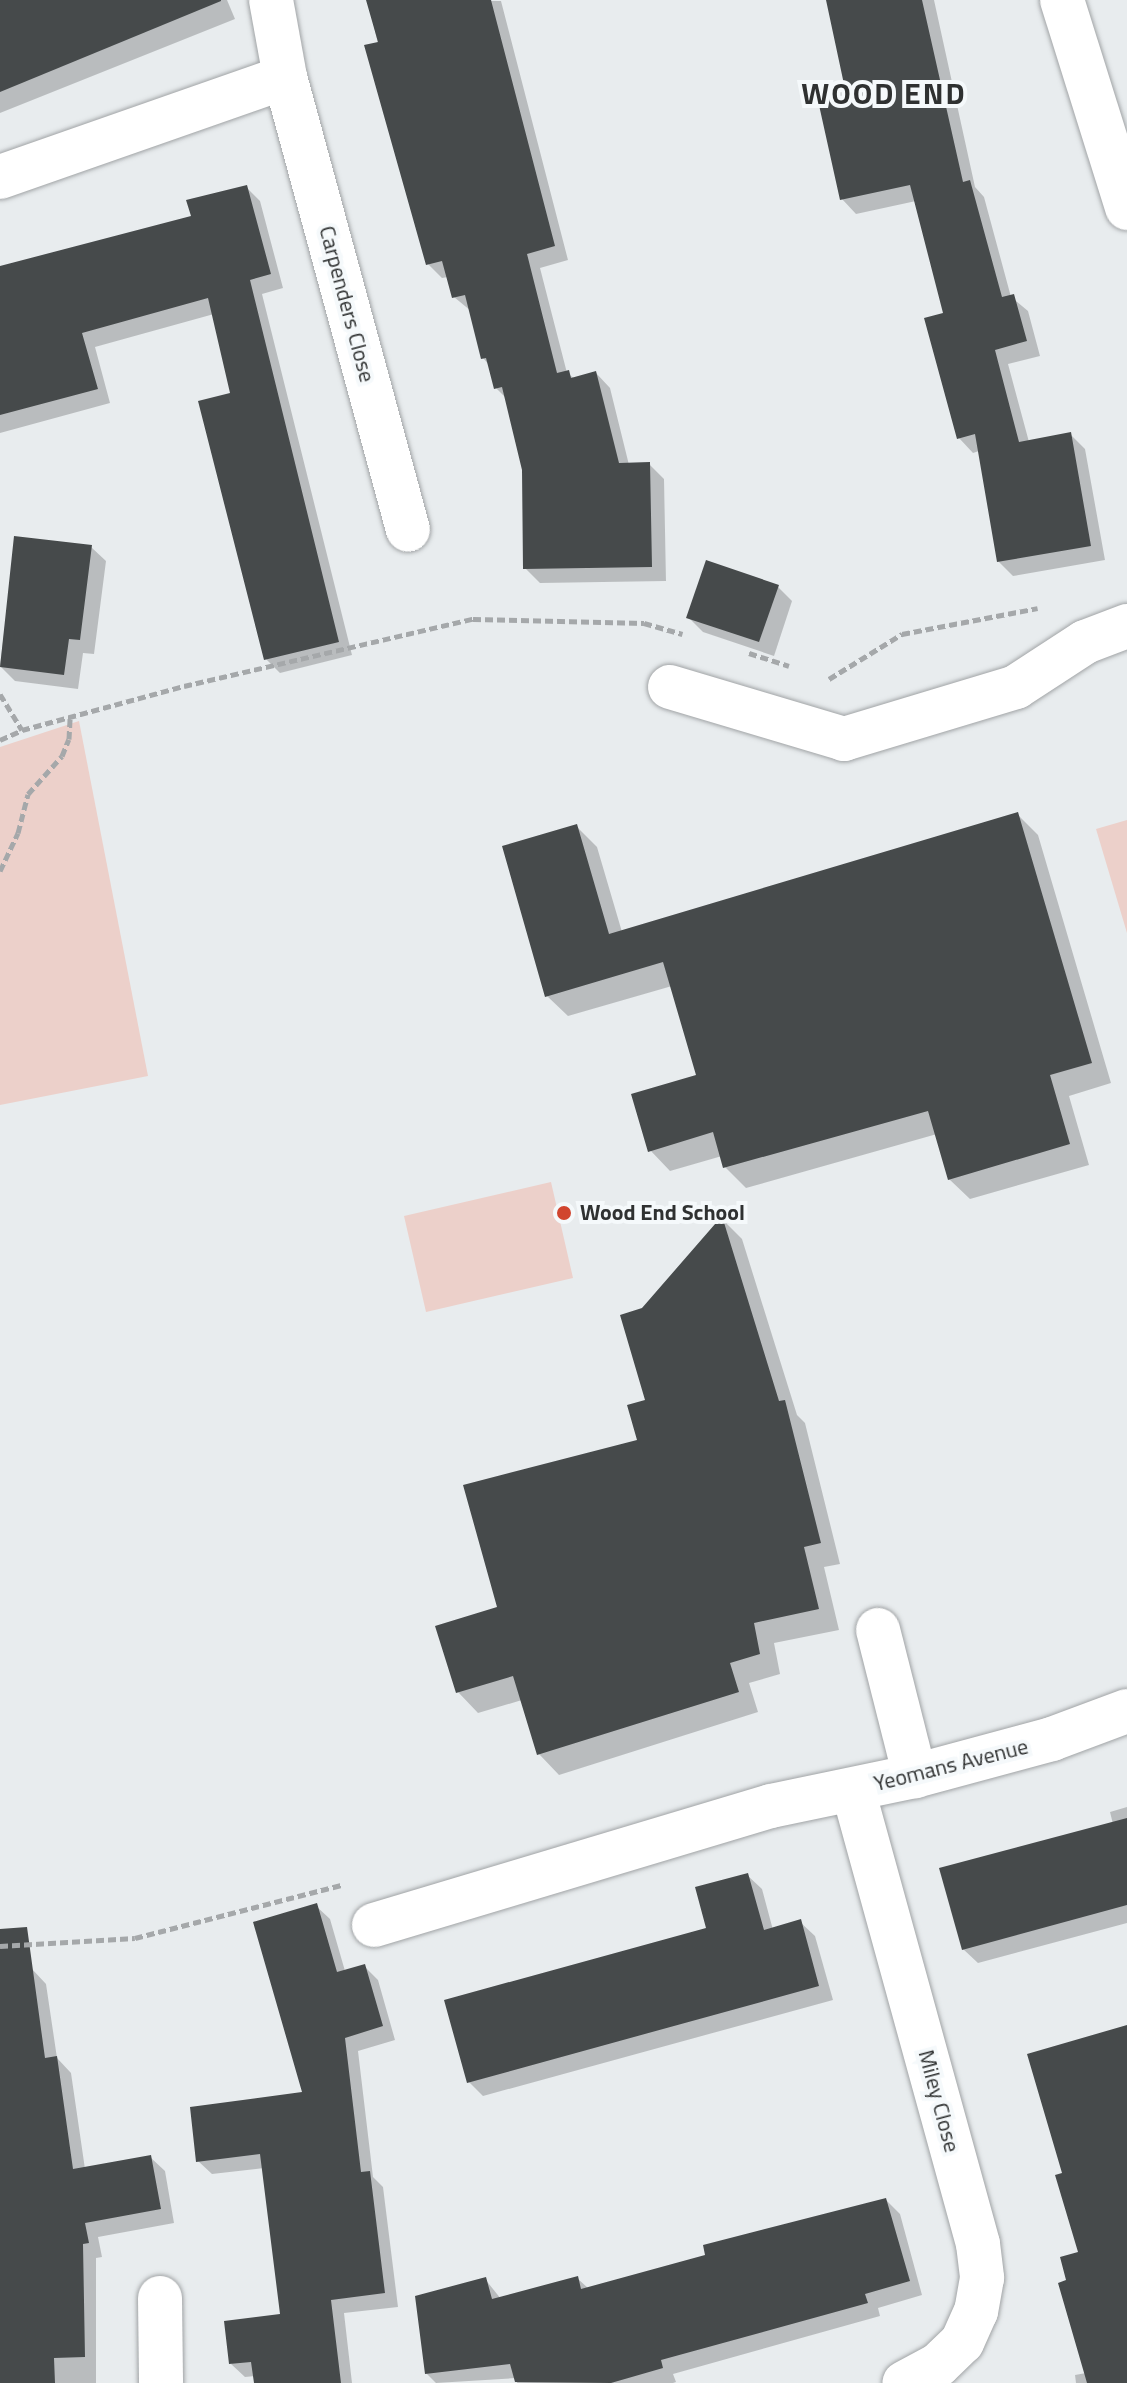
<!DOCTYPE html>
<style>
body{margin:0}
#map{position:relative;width:1127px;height:2383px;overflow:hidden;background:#e8ecee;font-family:"Titillium Web",sans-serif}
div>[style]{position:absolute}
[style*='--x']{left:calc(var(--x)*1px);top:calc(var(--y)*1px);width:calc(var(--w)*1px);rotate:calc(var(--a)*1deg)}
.green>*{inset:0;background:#ecd0ca}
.shadow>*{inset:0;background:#0003}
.building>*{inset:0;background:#464a4b}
.path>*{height:5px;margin-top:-2.5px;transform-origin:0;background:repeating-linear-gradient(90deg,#a5a8aa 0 8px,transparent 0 12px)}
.roads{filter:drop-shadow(0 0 2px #a1a4a6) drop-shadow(0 0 2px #a1a4a6)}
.minor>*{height:44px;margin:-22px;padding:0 22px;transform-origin:22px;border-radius:22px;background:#fff}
.dots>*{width:22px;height:22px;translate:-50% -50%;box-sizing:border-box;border:4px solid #f5f9fb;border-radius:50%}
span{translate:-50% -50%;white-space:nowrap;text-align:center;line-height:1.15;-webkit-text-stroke:8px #f5f9fb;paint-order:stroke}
.street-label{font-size:22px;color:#2f3131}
.poi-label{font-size:22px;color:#2f3131;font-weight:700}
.left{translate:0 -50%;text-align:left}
.district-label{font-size:30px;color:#2f3131;font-weight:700;letter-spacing:2px}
</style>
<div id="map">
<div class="green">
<i style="clip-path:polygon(79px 721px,148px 1076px,0 1105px,0 747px)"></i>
<i style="clip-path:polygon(1127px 820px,1127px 933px,1096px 829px)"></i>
<i style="clip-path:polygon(551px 1182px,573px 1278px,426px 1312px,404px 1216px)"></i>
</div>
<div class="shadow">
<i style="clip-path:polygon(0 0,227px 0,235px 19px,0 113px)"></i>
<i style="clip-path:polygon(368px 0,501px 1px,568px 260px,540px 268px,567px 373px,575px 379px,596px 373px,610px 388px,629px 465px,649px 464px,664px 479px,666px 581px,540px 583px,525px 568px,524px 470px,506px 398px,496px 388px,490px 366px,483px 358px,471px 311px,454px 297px,448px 277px,442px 278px,428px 264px)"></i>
<i style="clip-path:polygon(828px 0,934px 0,975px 187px,984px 197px,1011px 297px,1028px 311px,1040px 356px,1008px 364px,1029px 442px,1070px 434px,1085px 449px,1105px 560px,1013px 576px,998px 561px,979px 451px,973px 453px,959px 438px,946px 314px,916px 201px,856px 214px,842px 199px,848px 91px)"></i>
<i style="clip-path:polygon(246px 187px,260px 201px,283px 288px,262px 294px,352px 655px,280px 673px,266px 659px,232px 394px,214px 314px,95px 347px,110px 403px,0 433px,0 268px,193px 217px)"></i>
<i style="clip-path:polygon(16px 538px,91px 547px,106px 561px,94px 654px,83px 653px,78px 689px,15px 681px,0 666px)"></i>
<i style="clip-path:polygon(778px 587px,792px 601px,774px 656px,703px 632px,688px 617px)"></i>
<i style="clip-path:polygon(1018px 815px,1038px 835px,1111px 1083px,1069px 1096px,1089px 1165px,970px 1199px,949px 1179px,937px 1134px,746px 1188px,725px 1167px,722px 1156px,670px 1171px,650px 1150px,699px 1076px,672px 986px,568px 1016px,547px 996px,576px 826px,597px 847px,622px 932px)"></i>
<i style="clip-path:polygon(722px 1219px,742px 1239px,797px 1415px,805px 1423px,840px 1564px,824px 1567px,839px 1630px,774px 1643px,780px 1674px,749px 1683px,758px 1712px,559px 1775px,539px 1754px,522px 1700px,478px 1713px,458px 1692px,499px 1608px,639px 1442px,648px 1402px,643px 1310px)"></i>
<i style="clip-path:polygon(1127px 1807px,1127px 1923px,978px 1963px,963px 1949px,1113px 1824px,1110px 1812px)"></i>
<i style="clip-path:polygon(747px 1875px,762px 1889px,773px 1930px,800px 1922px,815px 1936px,833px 2000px,483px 2096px,469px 2082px,709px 1930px)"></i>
<i style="clip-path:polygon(316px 1906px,330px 1919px,345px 1971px,364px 1966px,378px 1980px,395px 2040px,358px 2051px,373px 2177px,383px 2187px,398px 2307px,344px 2313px,352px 2383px,256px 2383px,255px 2376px,245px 2377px,231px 2364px,282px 2316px,264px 2168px,212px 2174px,198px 2161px,304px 2094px)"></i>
<i style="clip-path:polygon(32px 1969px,46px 1984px,57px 2058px,71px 2073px,85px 2169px,150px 2157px,165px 2171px,174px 2223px,98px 2237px,102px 2257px,96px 2258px,96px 2383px,0 2383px,0 1974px)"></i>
<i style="clip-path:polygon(1127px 2057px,1127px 2383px,1076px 2383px,1075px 2375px,1086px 2373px,1069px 2281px,1080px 2253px,1064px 2174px)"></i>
<i style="clip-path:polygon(886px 2200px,900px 2214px,922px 2295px,878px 2308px,880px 2316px,673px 2374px,676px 2382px,673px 2383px,517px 2383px,516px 2378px,436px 2383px,426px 2373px,485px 2279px,501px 2299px,577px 2278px,589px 2289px,708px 2257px)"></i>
</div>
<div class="building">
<i style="clip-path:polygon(0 0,221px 0,221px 1px,0 92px)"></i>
<i style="clip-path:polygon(366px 0,491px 0,555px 246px,527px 254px,557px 373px,569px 370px,571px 378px,596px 371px,619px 463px,650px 462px,652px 567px,523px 569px,522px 470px,502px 387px,494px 389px,486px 358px,481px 359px,465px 295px,452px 298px,442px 261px,426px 265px,364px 45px,378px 42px)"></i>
<i style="clip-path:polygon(826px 0,922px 0,963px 182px,970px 180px,1002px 297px,1014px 294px,1027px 341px,995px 350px,1019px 442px,1071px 432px,1091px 546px,997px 562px,975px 434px,957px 439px,924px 318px,943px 313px,910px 185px,840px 200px,817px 96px,845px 89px)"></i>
<i style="clip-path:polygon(247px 185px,271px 274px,250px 280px,339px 642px,264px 660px,198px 401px,230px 393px,208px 298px,82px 333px,98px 389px,0 415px,0 266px,191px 216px,186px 200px)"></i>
<i style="clip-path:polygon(14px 536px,92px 545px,80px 640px,69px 639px,64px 675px,0 667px)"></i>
<i style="clip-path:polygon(706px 560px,779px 585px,759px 642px,686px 618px)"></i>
<i style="clip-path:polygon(1018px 812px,1092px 1063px,1050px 1075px,1070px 1144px,948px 1180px,928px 1111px,723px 1168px,713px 1132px,648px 1152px,631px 1094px,696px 1075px,663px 962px,545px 997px,502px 846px,577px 824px,609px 934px)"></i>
<i style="clip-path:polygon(722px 1216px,779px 1401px,785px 1400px,821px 1543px,804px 1547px,819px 1609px,754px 1623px,760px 1654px,730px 1663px,739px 1692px,537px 1755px,513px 1676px,456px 1693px,435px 1626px,497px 1607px,463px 1485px,637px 1440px,627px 1405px,645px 1400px,620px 1315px,642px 1308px)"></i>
<i style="clip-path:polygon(1127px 1818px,1127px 1905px,962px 1950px,939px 1868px)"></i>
<i style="clip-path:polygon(748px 1873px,764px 1930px,801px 1919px,819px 1986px,467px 2083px,444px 2000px,706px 1928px,695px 1887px)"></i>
<i style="clip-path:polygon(317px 1903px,337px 1972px,365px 1964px,383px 2026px,345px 2038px,361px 2172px,370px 2171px,385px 2293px,331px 2300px,341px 2383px,254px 2383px,251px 2362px,229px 2364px,224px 2321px,280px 2314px,260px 2154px,196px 2162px,190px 2107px,302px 2092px,253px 1922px)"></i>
<i style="clip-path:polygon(27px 1927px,45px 2058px,57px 2056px,73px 2169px,151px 2155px,161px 2209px,85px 2223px,89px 2243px,83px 2244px,85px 2357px,54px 2358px,55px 2383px,0 2383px,0 1929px)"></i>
<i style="clip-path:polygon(1127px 2025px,1127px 2383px,1087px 2383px,1058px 2283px,1066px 2280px,1060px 2257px,1078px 2252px,1055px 2175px,1062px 2173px,1027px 2054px)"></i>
<i style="clip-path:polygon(886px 2198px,910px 2281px,865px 2294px,868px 2303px,661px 2360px,663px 2368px,611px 2383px,515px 2382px,510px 2364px,425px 2374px,415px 2296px,486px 2277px,492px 2299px,578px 2276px,581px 2289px,705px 2255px,703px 2245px)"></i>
</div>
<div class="path">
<i style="--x:749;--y:653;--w:42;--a:18"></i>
<i style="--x:829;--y:679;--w:86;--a:-31.7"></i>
<i style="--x:902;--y:634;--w:138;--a:-10.8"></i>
<i style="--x:0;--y:694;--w:42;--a:58.6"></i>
<i style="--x:0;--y:740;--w:24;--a:-24"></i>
<i style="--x:22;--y:730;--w:168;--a:-15.2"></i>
<i style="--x:184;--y:686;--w:297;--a:-13.1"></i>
<i style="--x:473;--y:619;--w:171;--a:1.3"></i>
<i style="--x:644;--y:623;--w:40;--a:16"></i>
<i style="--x:0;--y:871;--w:42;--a:-64.7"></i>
<i style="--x:18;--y:833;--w:40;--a:-75.6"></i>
<i style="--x:28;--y:794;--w:51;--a:-48.2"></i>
<i style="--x:62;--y:756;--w:18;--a:-68"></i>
<i style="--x:69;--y:739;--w:22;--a:-87"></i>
<i style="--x:0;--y:1946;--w:135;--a:-3.4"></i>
<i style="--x:135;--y:1938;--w:214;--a:-14.4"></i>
</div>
<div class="roads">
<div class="minor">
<i style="--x:271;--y:0;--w:78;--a:79.7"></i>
<i style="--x:285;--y:77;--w:469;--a:74.8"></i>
<i style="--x:1062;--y:0;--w:218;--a:72.6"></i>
<i style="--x:0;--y:177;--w:302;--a:-19.3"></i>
<i style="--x:670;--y:687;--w:182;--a:16.6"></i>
<i style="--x:844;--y:739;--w:180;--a:-16.8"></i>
<i style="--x:1016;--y:687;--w:82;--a:-33.1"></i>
<i style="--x:1085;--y:642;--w:45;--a:-20.9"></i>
<i style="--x:878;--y:1630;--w:151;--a:75.8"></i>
<i style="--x:853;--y:1790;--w:471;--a:74.6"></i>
<i style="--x:978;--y:2244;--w:34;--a:83"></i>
<i style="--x:982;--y:2278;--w:34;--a:100"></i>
<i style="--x:976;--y:2311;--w:34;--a:114"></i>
<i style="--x:962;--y:2342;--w:33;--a:136"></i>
<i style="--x:938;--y:2365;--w:38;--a:152"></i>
<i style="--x:374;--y:1925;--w:414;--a:-16.7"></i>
<i style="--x:771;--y:1806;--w:147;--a:-11.8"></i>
<i style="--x:915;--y:1776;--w:142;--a:-15.1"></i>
<i style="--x:1052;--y:1739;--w:80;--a:-20.5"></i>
<i style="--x:160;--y:2298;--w:85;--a:89.3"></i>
</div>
</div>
<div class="dots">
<i style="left:564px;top:1213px;background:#d1452f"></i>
</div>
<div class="street-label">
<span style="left:347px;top:304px;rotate:75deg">Carpenders Close</span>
<span style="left:951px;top:1765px;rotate:-14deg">Yeomans Avenue</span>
<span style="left:939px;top:2101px;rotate:75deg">Miley Close</span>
</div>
<div class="poi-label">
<span class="left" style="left:580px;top:1213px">Wood End School</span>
</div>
<div class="district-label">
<span style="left:884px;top:93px">WOOD END</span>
</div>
</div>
